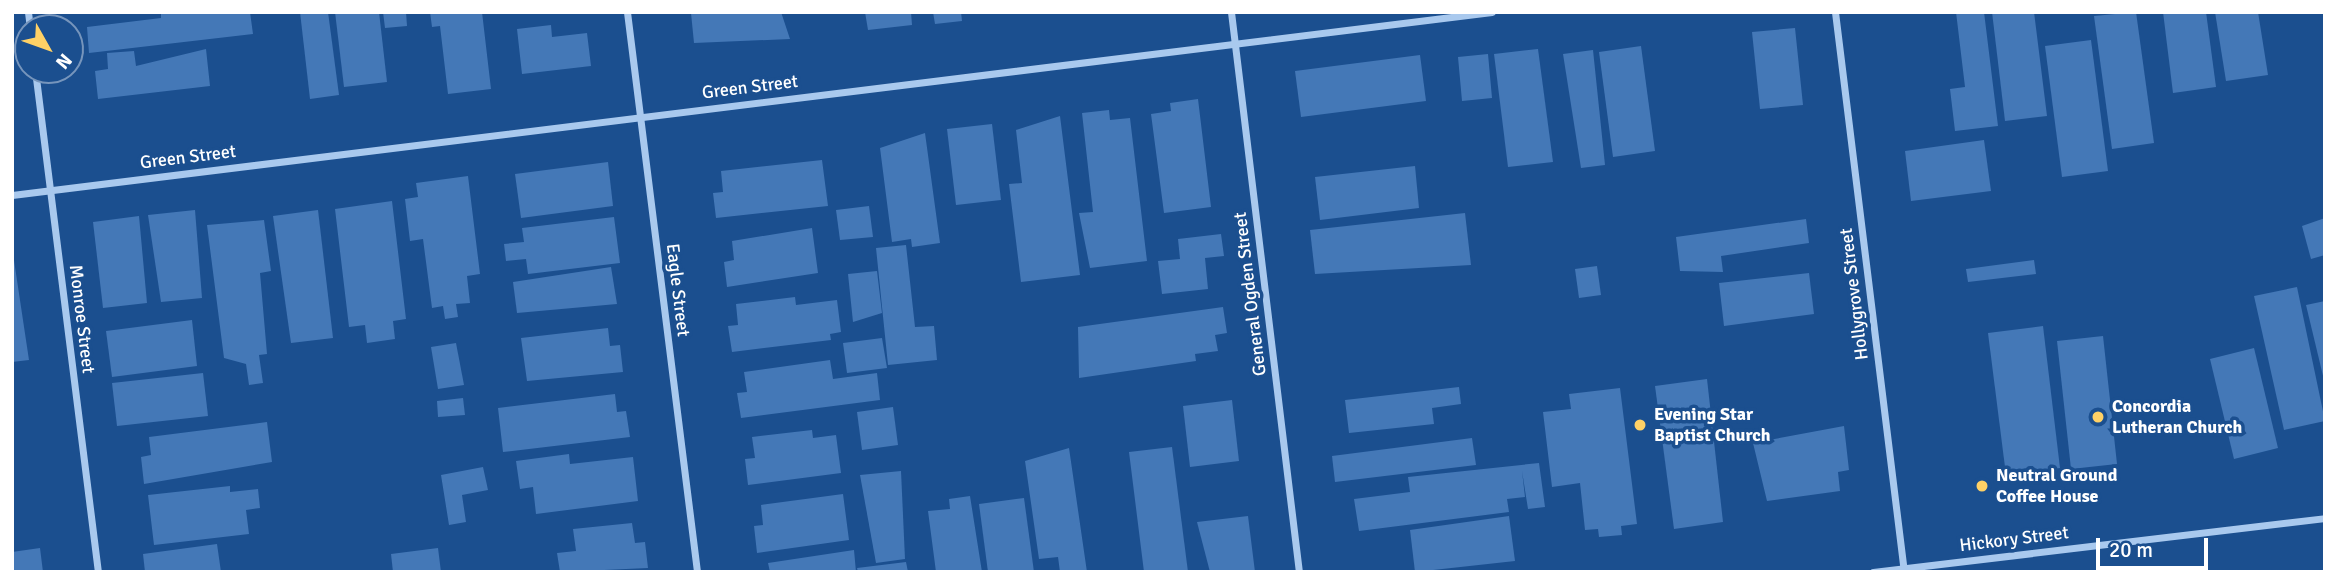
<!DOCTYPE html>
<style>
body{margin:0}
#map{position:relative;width:2337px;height:584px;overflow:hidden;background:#1b4f8f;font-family:Signika,sans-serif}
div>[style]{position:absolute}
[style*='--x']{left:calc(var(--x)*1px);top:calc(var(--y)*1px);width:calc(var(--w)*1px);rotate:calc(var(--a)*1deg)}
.building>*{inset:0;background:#4478b7}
.minor>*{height:7px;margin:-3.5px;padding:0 3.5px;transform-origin:3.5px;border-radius:3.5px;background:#a9c9ee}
.dots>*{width:19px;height:19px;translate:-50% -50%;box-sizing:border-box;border:4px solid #1b4f8f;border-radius:50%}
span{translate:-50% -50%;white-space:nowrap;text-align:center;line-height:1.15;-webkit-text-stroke:7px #1b4f8f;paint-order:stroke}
.street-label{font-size:18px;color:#fff}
.poi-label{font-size:18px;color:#fff;font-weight:700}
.left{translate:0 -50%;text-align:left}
.frame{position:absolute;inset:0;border:14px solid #fff;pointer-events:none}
.north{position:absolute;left:14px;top:14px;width:70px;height:70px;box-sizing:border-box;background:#1b4f8f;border:2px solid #7695bc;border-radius:50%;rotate:130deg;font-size:19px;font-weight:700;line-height:28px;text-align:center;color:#fff}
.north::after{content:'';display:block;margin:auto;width:24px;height:32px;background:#ffd166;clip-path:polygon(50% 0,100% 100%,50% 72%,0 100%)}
.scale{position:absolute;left:2096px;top:538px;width:112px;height:32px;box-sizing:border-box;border:4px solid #fff;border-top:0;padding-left:9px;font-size:21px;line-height:24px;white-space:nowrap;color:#fff;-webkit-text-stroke:5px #1b4f8f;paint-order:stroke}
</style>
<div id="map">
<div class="building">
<i style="clip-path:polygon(161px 12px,250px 12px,253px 34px,89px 53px,87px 27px,161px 18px)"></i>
<i style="clip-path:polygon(300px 12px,328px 12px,339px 95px,310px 99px)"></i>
<i style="clip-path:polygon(335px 12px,379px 12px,387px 82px,344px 87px)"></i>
<i style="clip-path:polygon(383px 12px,406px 12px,407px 26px,385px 28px)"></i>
<i style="clip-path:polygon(430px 12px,482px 12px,491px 89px,448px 94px,440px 26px,432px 27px)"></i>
<i style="clip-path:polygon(781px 12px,790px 39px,694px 43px,691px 13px)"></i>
<i style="clip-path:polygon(865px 12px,911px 12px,912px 25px,868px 30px)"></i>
<i style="clip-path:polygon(933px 12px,961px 12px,962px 21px,935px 24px)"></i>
<i style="clip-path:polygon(1956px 12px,1984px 12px,1998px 126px,1955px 131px,1950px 89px,1965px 87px)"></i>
<i style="clip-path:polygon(1992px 12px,2034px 12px,2047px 116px,2005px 121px)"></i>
<i style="clip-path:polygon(2136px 12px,2154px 143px,2112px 149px,2094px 16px)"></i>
<i style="clip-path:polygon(2163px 12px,2206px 12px,2216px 87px,2173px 93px)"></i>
<i style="clip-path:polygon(2215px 12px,2258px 12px,2268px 75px,2226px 81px)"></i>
<i style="clip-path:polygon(551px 25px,552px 37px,587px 33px,591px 66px,522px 74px,517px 29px)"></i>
<i style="clip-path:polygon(1795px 28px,1803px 105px,1760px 109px,1752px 32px)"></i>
<i style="clip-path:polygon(2091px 40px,2108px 171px,2062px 177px,2045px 46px)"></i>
<i style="clip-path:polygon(1641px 46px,1655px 151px,1613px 157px,1599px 52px)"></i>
<i style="clip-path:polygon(206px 49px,210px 86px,98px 99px,95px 71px,108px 69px,107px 53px,134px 51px,136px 66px)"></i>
<i style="clip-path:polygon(1538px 49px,1553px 162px,1508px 167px,1494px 54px)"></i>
<i style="clip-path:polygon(1593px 50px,1605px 165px,1581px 168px,1563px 54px)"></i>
<i style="clip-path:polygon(1488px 54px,1492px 98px,1462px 101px,1458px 57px)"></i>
<i style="clip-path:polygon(1420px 55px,1426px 101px,1301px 117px,1295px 71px)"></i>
<i style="clip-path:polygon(1198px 99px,1211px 207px,1164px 213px,1151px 114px,1171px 111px,1170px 103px)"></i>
<i style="clip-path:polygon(1109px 110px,1110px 120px,1130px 118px,1147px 261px,1090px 268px,1079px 213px,1093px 212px,1082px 113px)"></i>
<i style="clip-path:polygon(1060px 116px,1080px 275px,1021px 282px,1009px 184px,1022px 183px,1016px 130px)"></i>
<i style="clip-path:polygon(992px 124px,1001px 200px,956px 205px,947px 129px)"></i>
<i style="clip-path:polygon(925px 133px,940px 243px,912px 247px,911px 239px,892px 242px,880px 148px)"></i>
<i style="clip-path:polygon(1984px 140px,1991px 191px,1911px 201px,1905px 151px)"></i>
<i style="clip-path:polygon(822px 160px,828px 206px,716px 218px,713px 193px,723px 192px,721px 171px)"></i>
<i style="clip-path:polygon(608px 162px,613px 206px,521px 218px,515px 174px)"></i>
<i style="clip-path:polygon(1415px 166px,1419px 208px,1320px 220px,1315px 177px)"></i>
<i style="clip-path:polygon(468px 176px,480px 274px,467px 276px,470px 303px,456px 304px,458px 317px,445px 319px,443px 306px,432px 308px,423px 239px,410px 241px,405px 199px,418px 197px,416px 183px)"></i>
<i style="clip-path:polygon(392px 201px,406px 319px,393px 321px,395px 339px,367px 343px,365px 325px,349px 327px,335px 209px)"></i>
<i style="clip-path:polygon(869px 206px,873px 237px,840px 240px,836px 210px)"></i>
<i style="clip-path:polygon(195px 210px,202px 298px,161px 302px,148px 215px)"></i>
<i style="clip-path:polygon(318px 210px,333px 338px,291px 343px,273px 216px)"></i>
<i style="clip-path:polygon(1465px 213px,1471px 265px,1315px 274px,1310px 230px)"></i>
<i style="clip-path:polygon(139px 216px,147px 303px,103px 308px,93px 222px)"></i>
<i style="clip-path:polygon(614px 217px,620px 263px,528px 274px,526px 259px,506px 261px,504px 244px,524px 242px,522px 228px)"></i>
<i style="clip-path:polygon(2325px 218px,2325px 255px,2311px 259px,2302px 226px)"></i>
<i style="clip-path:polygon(1806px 219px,1809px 243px,1721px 256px,1723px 272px,1680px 271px,1676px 237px)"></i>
<i style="clip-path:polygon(264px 220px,271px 271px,260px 273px,267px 354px,259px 355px,263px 383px,249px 385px,246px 364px,224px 358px,207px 225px)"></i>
<i style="clip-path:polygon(812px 228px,818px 273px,727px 287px,724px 262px,734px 260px,732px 241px)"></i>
<i style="clip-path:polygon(1221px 234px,1224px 256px,1205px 258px,1208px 289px,1162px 294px,1158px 261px,1180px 259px,1178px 239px)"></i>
<i style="clip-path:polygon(906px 245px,915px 327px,934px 326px,937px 360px,888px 365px,876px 248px)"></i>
<i style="clip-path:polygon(12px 247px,29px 360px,12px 362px)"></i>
<i style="clip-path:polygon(2034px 260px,2036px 274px,1968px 282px,1966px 269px)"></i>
<i style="clip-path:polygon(1597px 266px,1601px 295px,1579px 298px,1575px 269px)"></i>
<i style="clip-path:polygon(611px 267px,617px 304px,517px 313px,513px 282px)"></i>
<i style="clip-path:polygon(877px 271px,882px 313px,853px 322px,848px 274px)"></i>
<i style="clip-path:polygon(1809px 273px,1814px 314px,1724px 326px,1719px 283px)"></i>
<i style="clip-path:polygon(2297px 287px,2325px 421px,2284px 430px,2254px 296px)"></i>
<i style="clip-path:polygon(795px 297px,796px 305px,837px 300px,841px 332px,830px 334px,831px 340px,732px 352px,728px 326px,738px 325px,736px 304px)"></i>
<i style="clip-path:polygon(2325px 301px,2325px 380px,2324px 380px,2306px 305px)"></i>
<i style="clip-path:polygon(1223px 307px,1227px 333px,1215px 335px,1218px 351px,1195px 354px,1196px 361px,1079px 378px,1078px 327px)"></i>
<i style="clip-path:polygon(192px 320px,197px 366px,112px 377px,106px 331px)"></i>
<i style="clip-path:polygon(2043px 326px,2060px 468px,2006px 475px,1988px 333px)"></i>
<i style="clip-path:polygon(608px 328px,610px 346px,620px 345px,623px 372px,527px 381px,521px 338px)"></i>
<i style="clip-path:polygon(2103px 336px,2117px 464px,2071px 469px,2057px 341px)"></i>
<i style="clip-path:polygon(882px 338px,887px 368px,847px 373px,843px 343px)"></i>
<i style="clip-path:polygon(456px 343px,464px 385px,438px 389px,431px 347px)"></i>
<i style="clip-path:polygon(2254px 348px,2278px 448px,2234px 459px,2210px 359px)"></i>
<i style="clip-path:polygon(830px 360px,833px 379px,877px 373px,880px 400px,741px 418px,737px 393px,747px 392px,744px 372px)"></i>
<i style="clip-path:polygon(203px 373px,208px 416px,117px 426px,112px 383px)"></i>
<i style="clip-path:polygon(1707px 379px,1723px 522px,1674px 529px,1655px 386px)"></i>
<i style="clip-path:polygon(1459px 387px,1461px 404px,1432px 408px,1434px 424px,1349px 433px,1345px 400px)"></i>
<i style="clip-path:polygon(1620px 388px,1637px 524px,1621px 526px,1622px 535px,1599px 537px,1598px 529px,1585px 530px,1580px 483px,1552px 487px,1543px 412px,1571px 409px,1569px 394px)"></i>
<i style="clip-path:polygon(615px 394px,617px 412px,626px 411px,630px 437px,503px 452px,498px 408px)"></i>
<i style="clip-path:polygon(463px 398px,465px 415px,438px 417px,437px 401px)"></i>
<i style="clip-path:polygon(1232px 400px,1239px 461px,1190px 467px,1183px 406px)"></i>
<i style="clip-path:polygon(893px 407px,898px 445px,862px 450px,857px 412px)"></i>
<i style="clip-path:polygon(267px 422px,272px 462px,144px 484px,141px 457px,151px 455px,149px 437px)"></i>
<i style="clip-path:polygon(1844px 426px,1849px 470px,1838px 472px,1840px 491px,1767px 501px,1753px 443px)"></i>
<i style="clip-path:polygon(812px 430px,813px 438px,836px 435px,841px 473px,748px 485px,745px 459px,755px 458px,752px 437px)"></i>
<i style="clip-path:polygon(1472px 438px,1476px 465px,1335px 482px,1332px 456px)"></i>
<i style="clip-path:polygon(1172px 447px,1188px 572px,1144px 572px,1129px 452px)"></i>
<i style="clip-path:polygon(1069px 448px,1087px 572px,1060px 572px,1058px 557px,1039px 559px,1025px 461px)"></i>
<i style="clip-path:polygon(569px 454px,570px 464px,633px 457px,638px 501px,536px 514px,533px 487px,520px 489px,516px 461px)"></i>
<i style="clip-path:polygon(1539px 463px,1545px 507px,1528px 509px,1522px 471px,1525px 497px,1507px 499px,1509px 512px,1359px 531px,1354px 499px,1410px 492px,1408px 477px)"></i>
<i style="clip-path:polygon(483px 467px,488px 490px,462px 495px,466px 522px,449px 525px,441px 475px)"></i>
<i style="clip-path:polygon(901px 471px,905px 559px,876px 563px,860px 475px)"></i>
<i style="clip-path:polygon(230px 486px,230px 492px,258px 489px,260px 508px,246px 510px,249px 534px,154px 545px,148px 495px)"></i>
<i style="clip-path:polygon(843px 494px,849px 540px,757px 553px,754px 526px,763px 525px,761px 505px)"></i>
<i style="clip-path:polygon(970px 496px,982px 572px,936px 572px,928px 511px,950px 509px,949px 499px)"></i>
<i style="clip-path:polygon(1024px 498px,1034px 572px,988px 572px,979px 504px)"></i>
<i style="clip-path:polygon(1248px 516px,1255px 572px,1210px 572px,1197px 522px)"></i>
<i style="clip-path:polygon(1509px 516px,1515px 561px,1415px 572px,1410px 530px)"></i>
<i style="clip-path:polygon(632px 523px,635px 543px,645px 542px,648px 568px,560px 572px,557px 553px,576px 551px,573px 529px)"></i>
<i style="clip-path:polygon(217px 544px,221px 572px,145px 572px,143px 554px)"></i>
<i style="clip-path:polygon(40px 548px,43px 572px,12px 572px,12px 552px)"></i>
<i style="clip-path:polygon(438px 548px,441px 572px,393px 572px,391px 554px)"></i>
<i style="clip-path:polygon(854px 550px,856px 572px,770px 572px,768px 563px)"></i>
<i style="clip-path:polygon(906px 562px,908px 572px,858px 572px,857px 568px)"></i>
</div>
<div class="minor">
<i style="--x:28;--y:12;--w:16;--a:83"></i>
<i style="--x:627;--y:12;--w:564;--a:82.87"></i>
<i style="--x:1231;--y:12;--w:564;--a:83.08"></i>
<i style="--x:1835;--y:12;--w:564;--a:82.98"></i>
<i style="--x:35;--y:70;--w:506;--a:82.85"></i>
<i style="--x:12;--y:195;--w:1491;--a:-7.05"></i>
<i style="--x:1873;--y:572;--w:455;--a:-6.8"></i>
</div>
<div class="dots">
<i style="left:2098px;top:417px;background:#ffd166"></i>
<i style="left:1640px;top:425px;background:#ffd166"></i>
<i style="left:1982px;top:486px;background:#ffd166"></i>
</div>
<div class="street-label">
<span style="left:750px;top:87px;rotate:-7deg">Green Street</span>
<span style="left:188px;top:157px;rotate:-7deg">Green Street</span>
<span style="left:678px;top:290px;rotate:83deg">Eagle Street</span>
<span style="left:1250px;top:294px;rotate:-97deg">General Ogden Street</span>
<span style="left:1854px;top:294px;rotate:-97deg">Hollygrove Street</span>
<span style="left:82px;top:319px;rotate:83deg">Monroe Street</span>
<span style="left:2014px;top:539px;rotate:-7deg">Hickory Street</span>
</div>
<div class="poi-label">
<span class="left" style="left:2112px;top:417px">Concordia<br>Lutheran Church</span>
<span class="left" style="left:1654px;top:425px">Evening Star<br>Baptist Church</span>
<span class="left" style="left:1996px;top:486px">Neutral Ground<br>Coffee House</span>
</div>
<div class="frame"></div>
<div class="north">N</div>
<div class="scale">20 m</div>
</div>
